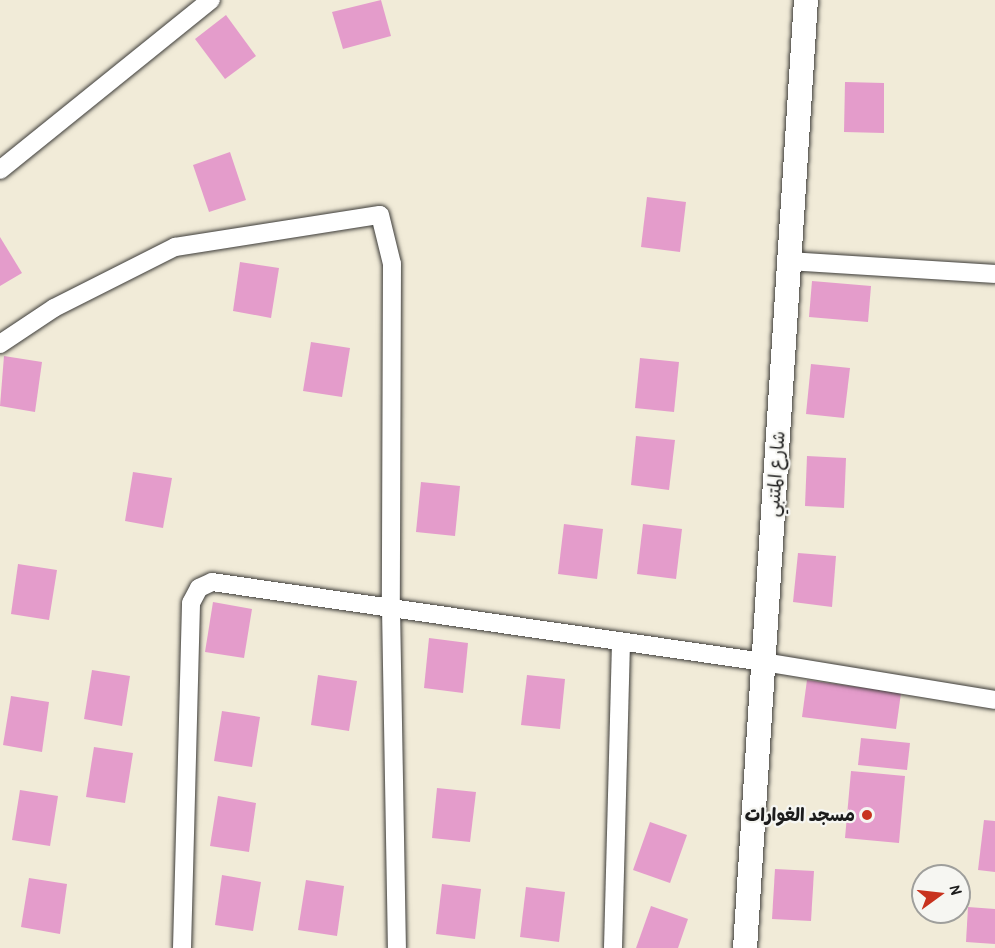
<!DOCTYPE html>
<meta charset="utf-8">
<style>
body{margin:0}
#map{position:relative;width:995px;height:948px;overflow:hidden;background:#f1ebd8;font-family:"Patrick Hand","Playpen Sans Arabic",sans-serif}
div>[style]{position:absolute}
[style*='--x']{left:calc(var(--x)*1px);top:calc(var(--y)*1px);width:calc(var(--w)*1px);rotate:calc(var(--a)*1deg)}
.building>*{inset:0;background:#e49ccb}
.roads{filter:drop-shadow(0 0 2px #3c3b38) drop-shadow(0 0 2px #3c3b38)}
.minor>*{height:18px;margin:-9px;padding:0 9px;transform-origin:9px;border-radius:9px;background:#fff}
.tertiary>*{height:24px;margin:-12px;padding:0 12px;transform-origin:12px;border-radius:12px;background:#fff}
.dots>*{width:16px;height:16px;translate:-50% -50%;box-sizing:border-box;border:3px solid #f6f6f2;border-radius:50%}
span{translate:-50% -50%;white-space:nowrap;text-align:center;line-height:1.15;-webkit-text-stroke:4.5px #f6f6f2;paint-order:stroke}
.street-label{font-size:18px;color:#1c1c1c}
.poi-label{font-size:18px;color:#1c1c1c;font-weight:700}
.right{translate:-100% -50%;text-align:right}
.north{position:absolute;left:911px;top:864px;width:60px;height:60px;box-sizing:border-box;background:#f6f6f2;border:2px solid #9f9f9c;border-radius:50%;rotate:75deg;font-size:16px;font-weight:700;line-height:24px;text-align:center;color:#1c1c1c}
.north::after{content:'';display:block;margin:auto;width:21px;height:27px;background:#c8321e;clip-path:polygon(50% 0,100% 100%,50% 72%,0 100%)}
</style>
<div id="map">
<div class="building">
<i style="clip-path:polygon(381px 0,391px 36px,343px 49px,332px 12px)"></i>
<i style="clip-path:polygon(226px 15px,256px 56px,225px 79px,195px 39px)"></i>
<i style="clip-path:polygon(845px 82px,884px 83px,884px 133px,844px 132px)"></i>
<i style="clip-path:polygon(230px 152px,246px 200px,209px 212px,193px 165px)"></i>
<i style="clip-path:polygon(647px 197px,686px 202px,680px 252px,641px 247px)"></i>
<i style="clip-path:polygon(0 237px,22px 273px,0 286px)"></i>
<i style="clip-path:polygon(240px 262px,279px 268px,271px 318px,233px 311px)"></i>
<i style="clip-path:polygon(812px 281px,871px 286px,868px 322px,809px 317px)"></i>
<i style="clip-path:polygon(311px 342px,350px 348px,342px 397px,303px 391px)"></i>
<i style="clip-path:polygon(4px 356px,42px 362px,35px 412px,0 406px)"></i>
<i style="clip-path:polygon(640px 358px,679px 362px,674px 412px,635px 408px)"></i>
<i style="clip-path:polygon(811px 364px,850px 368px,844px 418px,806px 414px)"></i>
<i style="clip-path:polygon(636px 436px,675px 440px,669px 490px,631px 485px)"></i>
<i style="clip-path:polygon(807px 456px,846px 458px,844px 508px,805px 506px)"></i>
<i style="clip-path:polygon(133px 472px,172px 478px,163px 528px,125px 521px)"></i>
<i style="clip-path:polygon(421px 482px,460px 486px,455px 536px,416px 532px)"></i>
<i style="clip-path:polygon(564px 524px,603px 529px,597px 579px,558px 574px)"></i>
<i style="clip-path:polygon(643px 524px,682px 529px,676px 579px,637px 574px)"></i>
<i style="clip-path:polygon(798px 553px,836px 556px,832px 607px,793px 602px)"></i>
<i style="clip-path:polygon(18px 564px,57px 570px,49px 620px,11px 614px)"></i>
<i style="clip-path:polygon(213px 602px,252px 609px,244px 658px,205px 652px)"></i>
<i style="clip-path:polygon(429px 638px,468px 643px,463px 693px,424px 688px)"></i>
<i style="clip-path:polygon(92px 670px,130px 676px,122px 726px,84px 719px)"></i>
<i style="clip-path:polygon(318px 675px,357px 681px,349px 731px,311px 725px)"></i>
<i style="clip-path:polygon(527px 675px,565px 679px,560px 729px,521px 725px)"></i>
<i style="clip-path:polygon(807px 680px,901px 693px,896px 729px,802px 717px)"></i>
<i style="clip-path:polygon(11px 696px,49px 702px,42px 752px,3px 745px)"></i>
<i style="clip-path:polygon(222px 711px,260px 717px,252px 767px,214px 761px)"></i>
<i style="clip-path:polygon(861px 738px,910px 743px,907px 770px,858px 765px)"></i>
<i style="clip-path:polygon(94px 747px,133px 753px,125px 803px,86px 797px)"></i>
<i style="clip-path:polygon(851px 771px,905px 776px,899px 843px,845px 838px)"></i>
<i style="clip-path:polygon(437px 788px,476px 792px,470px 842px,432px 838px)"></i>
<i style="clip-path:polygon(20px 790px,58px 796px,50px 846px,12px 840px)"></i>
<i style="clip-path:polygon(218px 796px,256px 803px,249px 852px,210px 846px)"></i>
<i style="clip-path:polygon(984px 820px,995px 821px,995px 872px,978px 870px)"></i>
<i style="clip-path:polygon(650px 822px,687px 835px,670px 883px,633px 870px)"></i>
<i style="clip-path:polygon(775px 869px,814px 871px,811px 921px,772px 919px)"></i>
<i style="clip-path:polygon(222px 875px,261px 882px,253px 931px,215px 925px)"></i>
<i style="clip-path:polygon(29px 878px,67px 884px,60px 934px,21px 927px)"></i>
<i style="clip-path:polygon(306px 880px,344px 886px,337px 936px,298px 930px)"></i>
<i style="clip-path:polygon(442px 884px,481px 889px,475px 939px,436px 934px)"></i>
<i style="clip-path:polygon(526px 887px,565px 892px,559px 942px,520px 937px)"></i>
<i style="clip-path:polygon(651px 906px,688px 919px,678px 948px,636px 948px)"></i>
<i style="clip-path:polygon(968px 907px,995px 909px,995px 944px,966px 942px)"></i>
</div>
<div class="roads">
<div class="minor">
<i style="--x:0;--y:170;--w:271;--a:-38.9"></i>
<i style="--x:789;--y:261;--w:206;--a:3.6"></i>
<i style="--x:0;--y:344;--w:65;--a:-33.7"></i>
<i style="--x:54;--y:308;--w:136;--a:-26.8"></i>
<i style="--x:175;--y:247;--w:207;--a:-8.9"></i>
<i style="--x:380;--y:215;--w:50;--a:76.2"></i>
<i style="--x:392;--y:264;--w:344;--a:90.2"></i>
<i style="--x:391;--y:608;--w:340;--a:89"></i>
<i style="--x:182;--y:948;--w:345;--a:-88.5"></i>
<i style="--x:191;--y:603;--w:17;--a:-62"></i>
<i style="--x:199;--y:588;--w:14;--a:-25"></i>
<i style="--x:212;--y:582;--w:558;--a:8.25"></i>
<i style="--x:764;--y:662;--w:234;--a:9.3"></i>
<i style="--x:613;--y:948;--w:305;--a:-88.5"></i>
</div>
<div class="tertiary">
<i style="--x:745;--y:948;--w:950;--a:-86.32"></i>
</div>
</div>
<div class="dots">
<i style="left:867px;top:815px;background:#c8321e"></i>
</div>
<div class="street-label">
<span style="left:776px;top:474px;rotate:-86deg">شارع المتنبي</span>
</div>
<div class="poi-label">
<span class="right" style="left:855px;top:815px">مسجد الغوارات</span>
</div>
<div class="north">N</div>
</div>
